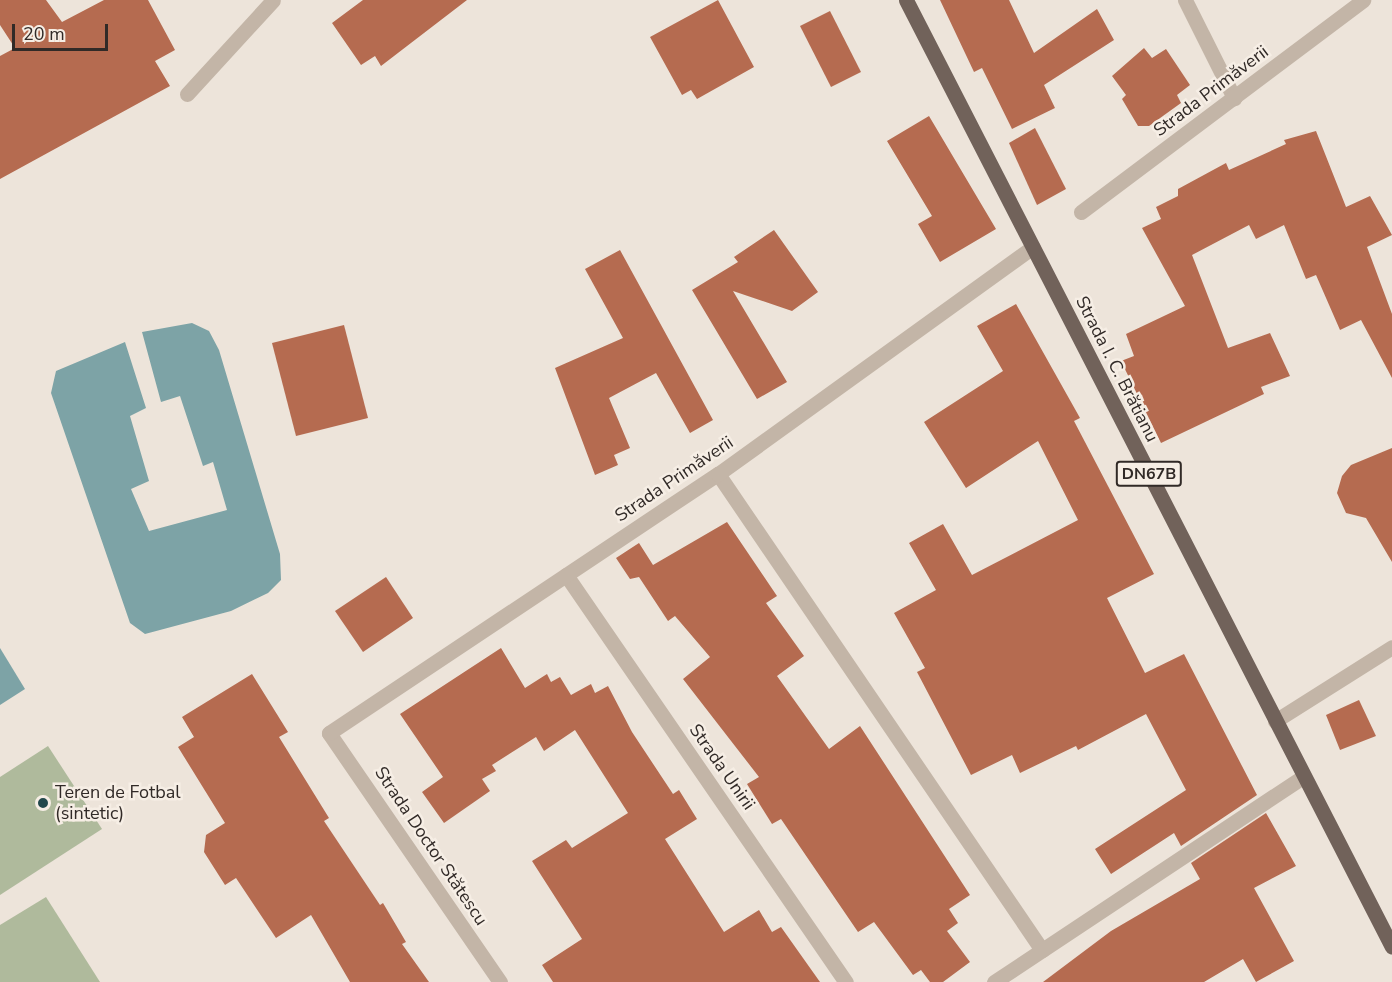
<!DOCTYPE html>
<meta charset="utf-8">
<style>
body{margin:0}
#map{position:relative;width:1392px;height:982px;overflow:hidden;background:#ede4da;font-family:"Nunito Sans",sans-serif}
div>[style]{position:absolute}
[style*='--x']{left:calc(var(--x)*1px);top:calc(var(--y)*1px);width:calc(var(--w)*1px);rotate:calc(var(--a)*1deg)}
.green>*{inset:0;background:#afba9c}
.water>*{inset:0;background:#7da3a6}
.building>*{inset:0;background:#b56b50}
.lane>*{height:15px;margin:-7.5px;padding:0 7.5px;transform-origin:7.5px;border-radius:7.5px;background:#c3b5a7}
.street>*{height:15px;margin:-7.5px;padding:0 7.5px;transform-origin:7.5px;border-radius:7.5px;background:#c3b5a7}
.primary>*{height:15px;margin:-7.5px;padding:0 7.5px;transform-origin:7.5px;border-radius:7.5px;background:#71625a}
.dots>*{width:16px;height:16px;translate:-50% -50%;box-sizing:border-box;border:3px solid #f6eee5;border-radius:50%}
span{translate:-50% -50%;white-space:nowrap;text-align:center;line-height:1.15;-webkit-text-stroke:5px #f6eee5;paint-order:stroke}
.shield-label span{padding:2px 4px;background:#f6eee5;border:2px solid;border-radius:4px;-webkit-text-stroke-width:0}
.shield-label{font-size:16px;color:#312a27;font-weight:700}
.street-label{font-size:18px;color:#312a27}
.poi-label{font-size:18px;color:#312a27}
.left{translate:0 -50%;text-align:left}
.scale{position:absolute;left:12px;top:24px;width:96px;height:27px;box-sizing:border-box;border:3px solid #312a27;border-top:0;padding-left:8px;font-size:18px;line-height:21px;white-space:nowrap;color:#312a27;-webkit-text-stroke:4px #f6eee5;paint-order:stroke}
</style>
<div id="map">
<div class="green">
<i style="clip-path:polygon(48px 746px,102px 829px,0 895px,0 777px)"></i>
<i style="clip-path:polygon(46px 897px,100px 982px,0 982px,0 925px)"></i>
</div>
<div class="water">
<i style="clip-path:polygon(192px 323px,209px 331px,219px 350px,280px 554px,281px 580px,268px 593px,231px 611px,145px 634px,130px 623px,51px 393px,56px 371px,125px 342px,146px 408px,130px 416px,149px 481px,131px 489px,149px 531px,227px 510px,213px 462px,203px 466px,180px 396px,161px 402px,142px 332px)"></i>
<i style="clip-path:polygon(0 648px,25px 689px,0 705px)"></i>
</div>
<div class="building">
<i style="clip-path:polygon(0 0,46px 0,62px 22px,104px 0,148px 0,175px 50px,155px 61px,170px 86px,0 179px,0 56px,15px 48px,0 25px)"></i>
<i style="clip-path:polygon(363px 0,467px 0,381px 66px,375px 56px,361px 65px,332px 23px)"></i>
<i style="clip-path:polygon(718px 0,754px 67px,697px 99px,691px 90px,682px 95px,650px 37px)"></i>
<i style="clip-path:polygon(940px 0,1009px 0,1034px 53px,1097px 9px,1114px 40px,1044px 85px,1055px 108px,1012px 129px,982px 68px,974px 72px)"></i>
<i style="clip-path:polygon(830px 11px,861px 72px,831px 87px,800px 26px)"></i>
<i style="clip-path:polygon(1144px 48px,1152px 58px,1166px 49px,1190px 85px,1177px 95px,1181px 103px,1149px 126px,1138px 126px,1122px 99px,1126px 95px,1112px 76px)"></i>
<i style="clip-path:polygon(929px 116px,996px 229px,940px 262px,918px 224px,932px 216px,887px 141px)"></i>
<i style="clip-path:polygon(1035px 128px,1066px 189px,1037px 205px,1009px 143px)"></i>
<i style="clip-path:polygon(1316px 131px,1346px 207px,1370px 196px,1392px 235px,1367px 247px,1392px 314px,1392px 378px,1361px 320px,1340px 330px,1316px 275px,1306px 279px,1284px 225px,1256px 239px,1249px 225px,1192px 255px,1228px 348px,1270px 333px,1290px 376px,1261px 387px,1264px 394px,1161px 443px,1121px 361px,1134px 356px,1126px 334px,1185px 306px,1142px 228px,1161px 219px,1156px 207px,1178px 196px,1178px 189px,1226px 163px,1229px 170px,1286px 144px,1284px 140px)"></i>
<i style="clip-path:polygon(774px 230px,818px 292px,792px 311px,733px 291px,787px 382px,757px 399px,692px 290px,738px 262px,734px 257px)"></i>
<i style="clip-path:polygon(620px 250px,713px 420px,690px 433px,656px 373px,609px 398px,630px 448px,614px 455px,618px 465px,595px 475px,555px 368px,623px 338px,585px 269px)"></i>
<i style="clip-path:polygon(1016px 304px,1080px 418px,1074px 421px,1154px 574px,1107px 598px,1145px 673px,1184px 654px,1257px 795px,1181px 846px,1174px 833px,1111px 874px,1095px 849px,1186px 790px,1146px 714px,1078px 750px,1076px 746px,1020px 773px,1012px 755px,971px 775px,917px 672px,925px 668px,894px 613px,936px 590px,909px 543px,943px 524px,972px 575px,1078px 520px,1038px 441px,966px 488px,924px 422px,1003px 371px,977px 326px)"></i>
<i style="clip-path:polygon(344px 325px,368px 418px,296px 436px,272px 343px)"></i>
<i style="clip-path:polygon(1392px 448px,1392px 562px,1366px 518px,1346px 513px,1337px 493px,1342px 476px,1351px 465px)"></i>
<i style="clip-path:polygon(727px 522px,777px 596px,766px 603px,804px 656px,777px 676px,829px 749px,860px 726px,970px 895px,949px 909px,958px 923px,947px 931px,970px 962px,943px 982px,930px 982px,921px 970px,913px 975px,874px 922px,858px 932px,781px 819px,772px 824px,747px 784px,759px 777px,683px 679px,710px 657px,675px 616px,668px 621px,639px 577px,630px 579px,616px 558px,639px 543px,653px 565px)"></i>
<i style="clip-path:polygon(386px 577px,413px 618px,363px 652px,335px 611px)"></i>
<i style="clip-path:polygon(501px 648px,525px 688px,547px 674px,551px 682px,560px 677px,571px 695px,591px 684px,595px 693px,608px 686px,632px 732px,673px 794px,679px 790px,697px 819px,665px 839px,724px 932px,759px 910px,772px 932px,781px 927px,820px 982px,553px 982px,542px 965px,582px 939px,532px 861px,566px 840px,572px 848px,628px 813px,575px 730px,544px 751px,536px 737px,492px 765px,496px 771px,482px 779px,490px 791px,444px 823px,422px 792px,443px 777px,400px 714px)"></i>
<i style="clip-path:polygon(252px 674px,288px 732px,279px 737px,329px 818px,324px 821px,380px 905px,383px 903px,406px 942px,402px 944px,429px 982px,350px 982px,311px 915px,276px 938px,236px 878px,225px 885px,204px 852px,206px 835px,225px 823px,178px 747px,194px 737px,182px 717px)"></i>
<i style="clip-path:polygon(1359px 700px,1376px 736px,1340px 750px,1326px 715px)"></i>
<i style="clip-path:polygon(1266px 813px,1296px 866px,1254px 888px,1294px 961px,1256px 982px,1243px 959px,1204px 982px,1043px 982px,1111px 931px,1200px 879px,1191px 863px)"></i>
</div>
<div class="lane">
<i style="--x:1275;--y:721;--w:138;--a:-32.3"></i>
</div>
<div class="street">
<i style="--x:1185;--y:0;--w:110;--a:63.4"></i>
<i style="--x:187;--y:94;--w:127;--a:-47.5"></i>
<i style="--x:1081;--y:212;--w:353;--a:-36.9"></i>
<i style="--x:718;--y:474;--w:576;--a:55.76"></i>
<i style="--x:566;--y:575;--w:494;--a:55.5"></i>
<i style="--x:500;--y:982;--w:302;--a:-124.5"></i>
<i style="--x:329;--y:733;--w:467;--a:-33.7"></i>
<i style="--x:718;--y:474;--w:388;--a:-35.8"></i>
<i style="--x:994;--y:982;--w:372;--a:-33.6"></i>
</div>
<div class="primary">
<i style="--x:906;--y:0;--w:1064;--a:62.83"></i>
</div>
<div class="dots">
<i style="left:43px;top:803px;background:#22484c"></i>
</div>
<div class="shield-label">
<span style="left:1149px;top:474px">DN67B</span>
</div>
<div class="street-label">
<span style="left:1211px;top:91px;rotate:-37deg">Strada Primăverii</span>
<span style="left:1117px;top:369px;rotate:63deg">Strada I. C. Brătianu</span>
<span style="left:674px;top:479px;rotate:-34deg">Strada Primăverii</span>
<span style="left:722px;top:767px;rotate:55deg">Strada Unirii</span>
<span style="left:431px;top:846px;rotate:56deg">Strada Doctor Stătescu</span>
</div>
<div class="poi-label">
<span class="left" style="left:55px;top:803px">Teren de Fotbal<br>(sintetic)</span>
</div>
<div class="scale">20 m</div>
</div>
